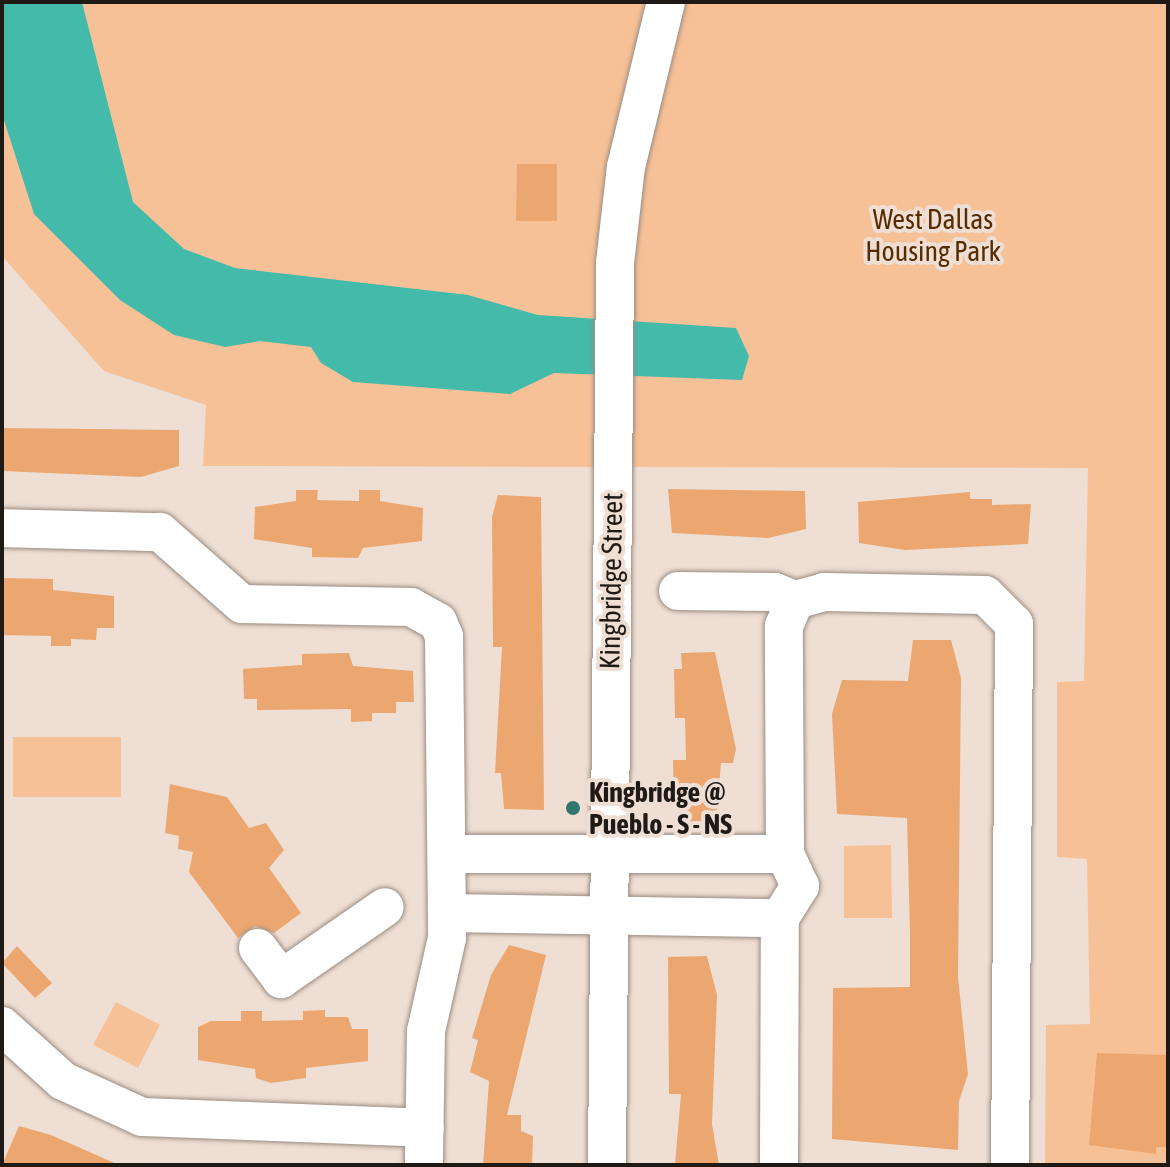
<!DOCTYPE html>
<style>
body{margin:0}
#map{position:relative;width:1170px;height:1167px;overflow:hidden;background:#eeded3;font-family:"Asap Condensed",sans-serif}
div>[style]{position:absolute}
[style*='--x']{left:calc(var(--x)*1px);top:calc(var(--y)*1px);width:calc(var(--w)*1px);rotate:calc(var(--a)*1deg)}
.green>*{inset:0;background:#f6c197}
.water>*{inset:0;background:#4ba}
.building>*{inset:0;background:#eba76f}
.roads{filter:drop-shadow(0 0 2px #9b8c82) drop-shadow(0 0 2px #9b8c82)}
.minor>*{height:38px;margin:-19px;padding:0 19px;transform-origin:19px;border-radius:19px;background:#fff}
.dots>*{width:22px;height:22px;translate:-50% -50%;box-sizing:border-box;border:4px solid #eeded3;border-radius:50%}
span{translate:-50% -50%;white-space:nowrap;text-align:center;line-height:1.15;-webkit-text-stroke:8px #eeded3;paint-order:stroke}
.park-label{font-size:28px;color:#572c00}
.street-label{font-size:28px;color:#201a16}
.poi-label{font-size:28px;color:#201a16;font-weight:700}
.left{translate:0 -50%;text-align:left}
.frame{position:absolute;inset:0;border:4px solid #201a16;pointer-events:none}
</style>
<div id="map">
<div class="green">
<i style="clip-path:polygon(2px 2px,1168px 2px,1168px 1165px,1045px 1165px,1046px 1025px,1090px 1024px,1087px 859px,1057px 857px,1057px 682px,1084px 681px,1088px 468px,203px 466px,206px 405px,104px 371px,2px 256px)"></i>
<i style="clip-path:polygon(13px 737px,121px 737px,121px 797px,13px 797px)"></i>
<i style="clip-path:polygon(891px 845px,892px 918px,844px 918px,844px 846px)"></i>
<i style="clip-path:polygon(116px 1002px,160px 1025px,138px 1068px,93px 1045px)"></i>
</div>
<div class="water">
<i style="clip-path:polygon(2px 2px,82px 2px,133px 202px,184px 249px,235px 268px,468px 295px,538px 315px,736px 328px,749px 356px,742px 380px,554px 373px,510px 394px,353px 382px,321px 363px,311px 347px,260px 341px,225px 347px,174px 335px,120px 300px,34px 214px,2px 114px)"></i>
</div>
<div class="building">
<i style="clip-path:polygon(517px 164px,557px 164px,557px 221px,516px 221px)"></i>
<i style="clip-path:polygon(2px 428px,179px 430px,179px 466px,141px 477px,2px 471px)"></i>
<i style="clip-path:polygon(668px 489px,805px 491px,806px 529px,768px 538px,672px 533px)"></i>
<i style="clip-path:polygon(296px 490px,318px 490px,317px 500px,359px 501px,359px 490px,380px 490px,380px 501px,423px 508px,422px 541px,363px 548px,358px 558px,312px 557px,312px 548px,254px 539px,255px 507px,296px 501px)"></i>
<i style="clip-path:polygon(970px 492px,970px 499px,992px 499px,992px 505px,1031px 504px,1028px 544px,905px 550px,859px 543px,858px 502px)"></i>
<i style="clip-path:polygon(498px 495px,541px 497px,544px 810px,504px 809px,501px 773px,495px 773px,502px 647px,493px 647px,492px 517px)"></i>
<i style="clip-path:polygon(2px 578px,53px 579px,53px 590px,114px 596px,114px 628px,97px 628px,96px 640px,71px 639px,71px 646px,51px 646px,51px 636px,2px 635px)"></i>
<i style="clip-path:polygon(913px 640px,951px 640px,961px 678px,958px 977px,968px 1074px,959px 1101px,958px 1150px,832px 1139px,833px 988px,910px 987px,910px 933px,907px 818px,837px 814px,832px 714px,842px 680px,908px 681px)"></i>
<i style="clip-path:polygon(715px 652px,736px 749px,733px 763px,721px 763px,716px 823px,682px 824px,682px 808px,674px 808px,673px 760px,686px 760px,685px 718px,675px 718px,674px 669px,682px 669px,681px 653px)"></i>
<i style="clip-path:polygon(349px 653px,353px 666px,413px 671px,414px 702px,396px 702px,396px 713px,372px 713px,372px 721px,351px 722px,351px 709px,257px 710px,257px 699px,244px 699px,243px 669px,302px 665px,302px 654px)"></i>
<i style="clip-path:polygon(170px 784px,227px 797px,249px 828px,266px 823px,284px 850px,269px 868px,301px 913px,274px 933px,255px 926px,238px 938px,189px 872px,193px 852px,178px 849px,179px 836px,165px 833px)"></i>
<i style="clip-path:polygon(509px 945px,546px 955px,507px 1115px,521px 1115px,521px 1131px,533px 1136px,532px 1165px,483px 1165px,489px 1081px,470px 1072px,478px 1040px,472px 1038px,491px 975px)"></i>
<i style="clip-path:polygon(17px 946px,52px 983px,35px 998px,2px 963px)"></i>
<i style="clip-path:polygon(707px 956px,717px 995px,712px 1124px,719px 1165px,675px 1165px,681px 1094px,669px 1094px,668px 957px)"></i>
<i style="clip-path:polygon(325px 1010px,325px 1017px,348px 1017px,352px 1029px,368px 1029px,368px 1061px,306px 1068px,306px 1078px,271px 1083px,256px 1078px,255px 1069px,198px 1060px,198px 1027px,211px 1021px,241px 1021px,241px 1011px,262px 1011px,262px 1021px,303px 1020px,303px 1011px)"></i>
<i style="clip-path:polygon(1097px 1053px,1168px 1055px,1168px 1147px,1156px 1147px,1156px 1154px,1089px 1145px)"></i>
<i style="clip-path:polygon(19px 1126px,51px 1135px,119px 1165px,2px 1165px)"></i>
</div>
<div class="roads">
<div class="minor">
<i style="--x:2;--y:528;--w:158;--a:1.5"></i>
<i style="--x:160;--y:532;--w:109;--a:41.3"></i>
<i style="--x:242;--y:604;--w:169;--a:1"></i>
<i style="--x:411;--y:607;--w:31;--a:29"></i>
<i style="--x:438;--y:622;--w:15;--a:67"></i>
<i style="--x:444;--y:636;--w:302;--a:89.4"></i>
<i style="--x:447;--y:938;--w:95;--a:102.7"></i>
<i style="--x:426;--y:1031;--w:134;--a:90.9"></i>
<i style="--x:678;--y:591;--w:97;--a:0.6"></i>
<i style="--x:775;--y:592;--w:22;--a:22"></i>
<i style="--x:447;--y:854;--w:338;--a:0"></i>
<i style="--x:447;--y:913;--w:333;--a:0.9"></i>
<i style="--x:258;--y:948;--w:39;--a:53"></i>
<i style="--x:281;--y:979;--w:126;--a:-34.7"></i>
<i style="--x:2;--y:1026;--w:82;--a:42"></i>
<i style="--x:63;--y:1081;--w:87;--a:24.5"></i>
<i style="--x:142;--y:1117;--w:283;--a:2.2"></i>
<i style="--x:607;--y:1165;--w:902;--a:-89.49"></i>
<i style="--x:615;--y:263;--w:97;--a:-83.5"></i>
<i style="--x:626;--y:167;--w:170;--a:-76.4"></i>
<i style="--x:779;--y:1165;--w:247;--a:-89.8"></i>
<i style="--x:780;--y:918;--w:38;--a:-58"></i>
<i style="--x:800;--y:886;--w:35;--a:-115"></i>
<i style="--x:785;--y:854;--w:228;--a:-90.3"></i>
<i style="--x:784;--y:626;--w:28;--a:-67"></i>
<i style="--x:795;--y:600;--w:30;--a:-15"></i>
<i style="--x:824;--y:592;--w:161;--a:1.1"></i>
<i style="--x:985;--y:595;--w:41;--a:45"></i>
<i style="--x:1014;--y:624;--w:541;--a:90.42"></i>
</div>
</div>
<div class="dots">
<i style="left:573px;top:808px;background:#31766c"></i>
</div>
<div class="park-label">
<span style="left:933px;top:235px">West Dallas<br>Housing Park</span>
</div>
<div class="street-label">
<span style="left:611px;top:581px;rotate:-89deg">Kingbridge Street</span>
</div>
<div class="poi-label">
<span class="left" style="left:589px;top:808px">Kingbridge @<br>Pueblo - S - NS</span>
</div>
<div class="frame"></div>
</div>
